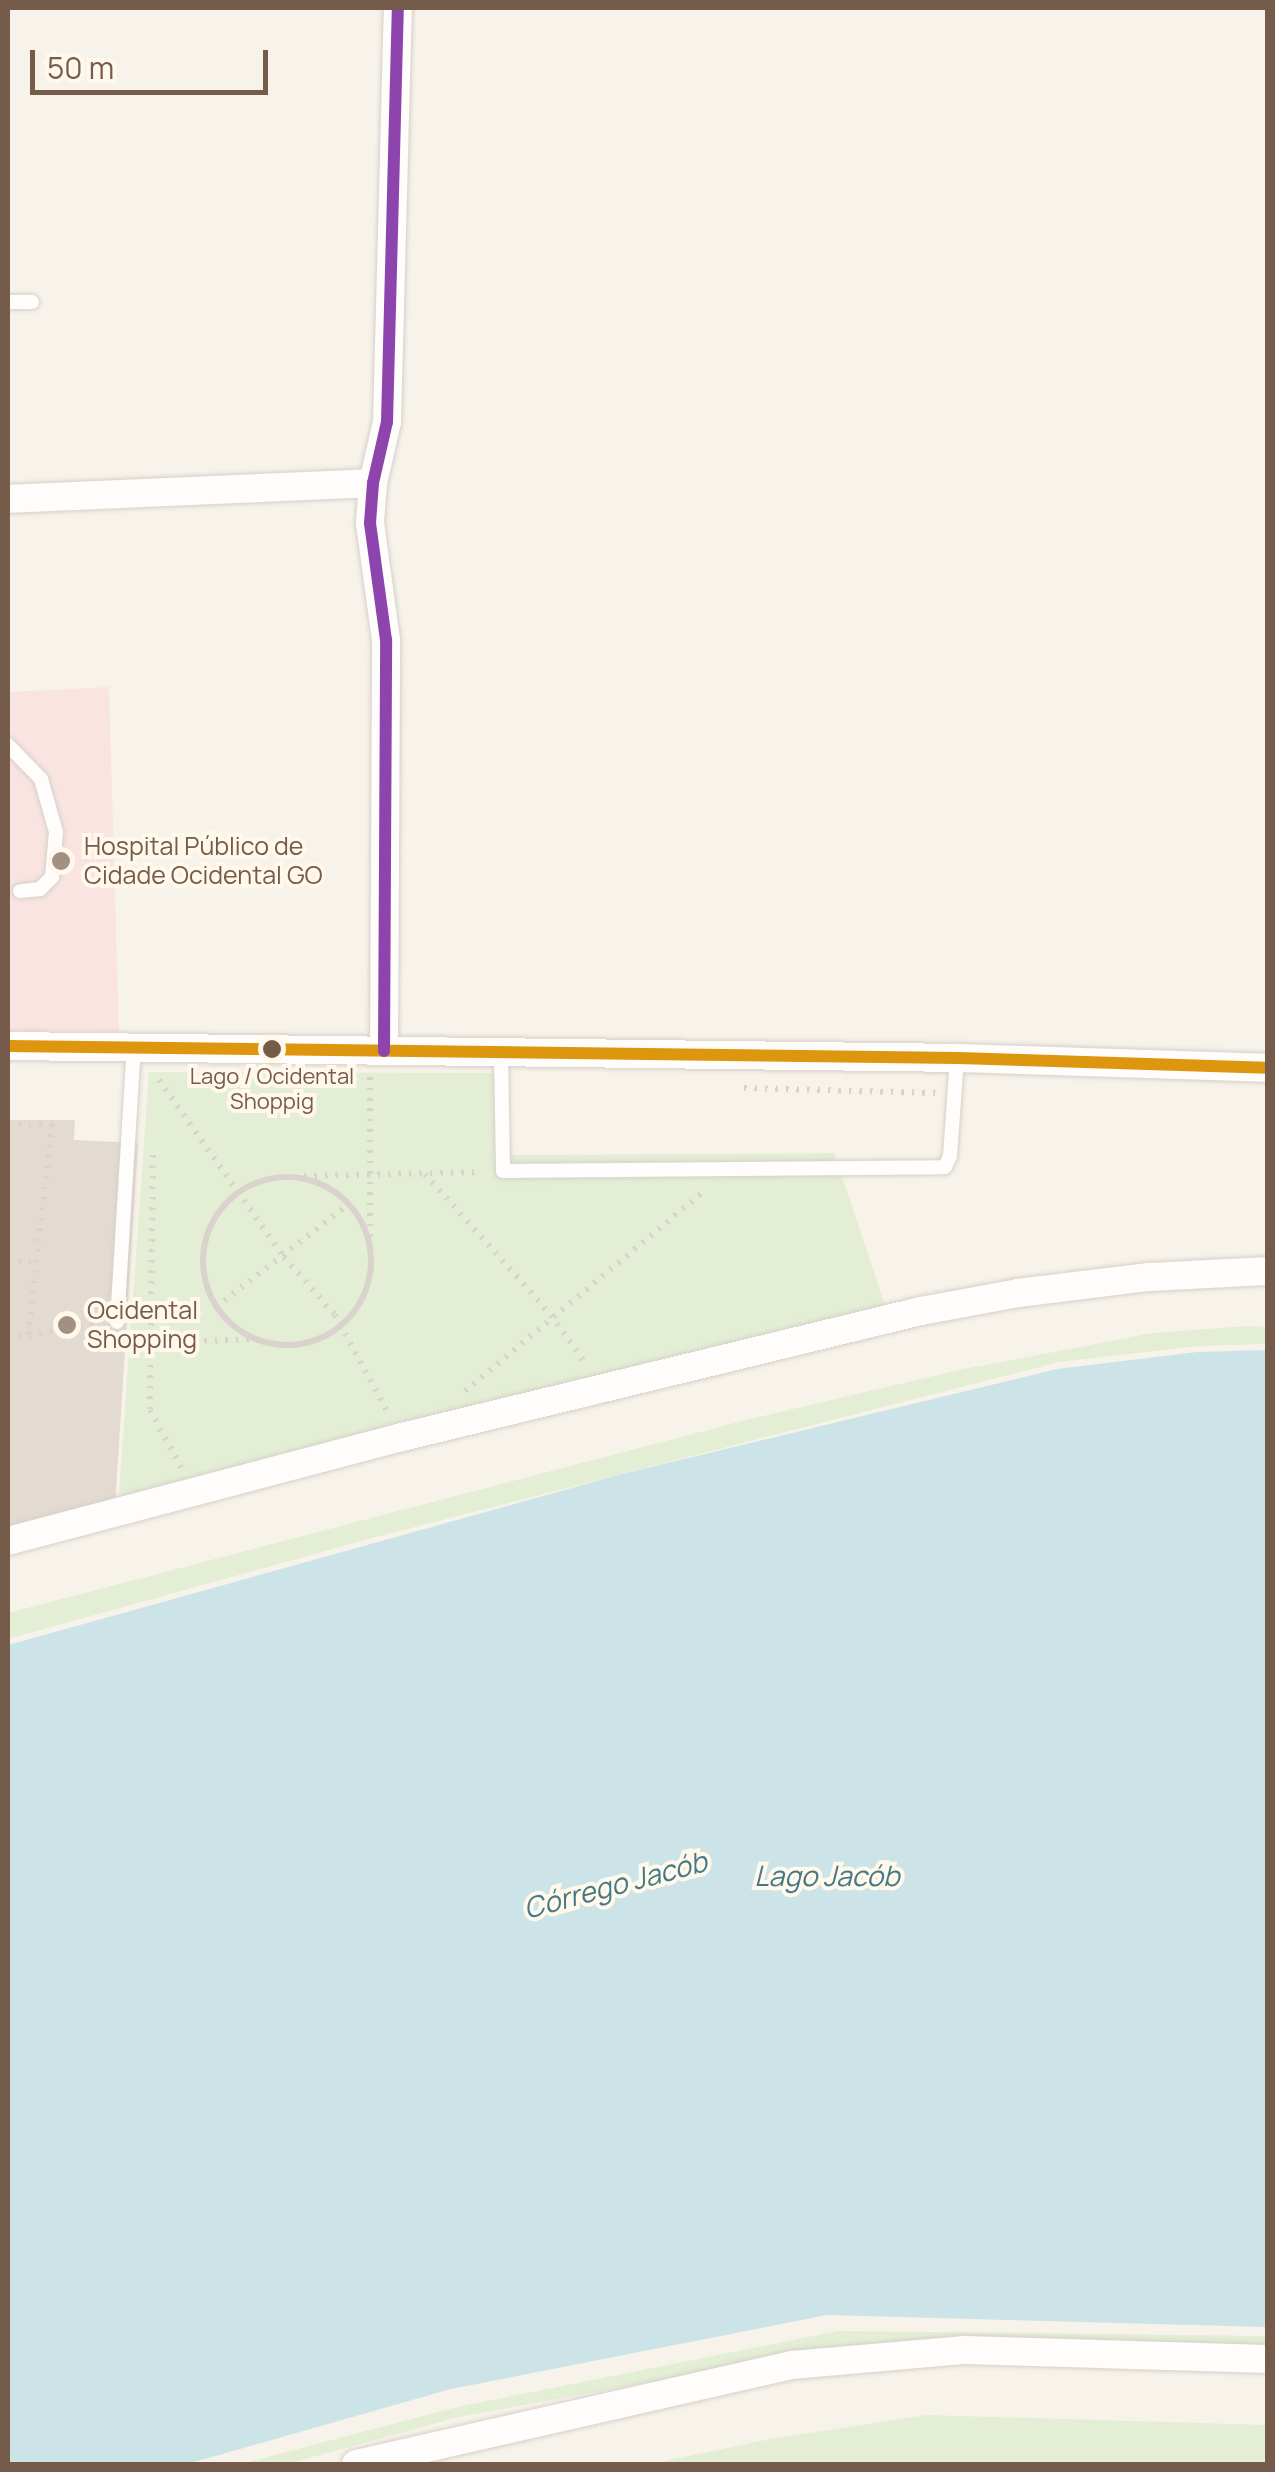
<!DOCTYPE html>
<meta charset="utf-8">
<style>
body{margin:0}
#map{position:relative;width:1275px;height:2472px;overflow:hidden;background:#f7f3ea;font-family:Manrope,sans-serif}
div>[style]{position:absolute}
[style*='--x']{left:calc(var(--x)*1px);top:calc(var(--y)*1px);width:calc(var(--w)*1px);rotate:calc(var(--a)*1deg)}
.medical>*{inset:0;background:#f9e4e2}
.green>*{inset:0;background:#e3eed5}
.water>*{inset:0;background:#cce4e7}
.building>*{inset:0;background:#e3dbd2}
.path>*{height:6px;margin-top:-3px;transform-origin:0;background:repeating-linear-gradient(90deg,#dad2cd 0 2.5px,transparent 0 10.5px)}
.path>.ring{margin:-3px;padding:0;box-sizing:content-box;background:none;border:6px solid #dad2cd;border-radius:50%}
.roads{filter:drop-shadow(0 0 2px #d6d0c8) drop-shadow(0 0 2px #d6d0c8)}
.service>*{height:14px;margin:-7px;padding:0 7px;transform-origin:7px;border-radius:7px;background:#fefdfc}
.minor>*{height:28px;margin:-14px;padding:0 14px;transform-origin:14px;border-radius:14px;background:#fefdfc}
.bus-1>*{height:12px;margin:-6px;padding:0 6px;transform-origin:6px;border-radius:6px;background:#dd970f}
.bus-2>*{height:12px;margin:-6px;padding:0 6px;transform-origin:6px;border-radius:6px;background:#8e44ad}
.dots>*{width:28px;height:28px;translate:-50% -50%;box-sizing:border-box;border:5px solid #fff8eb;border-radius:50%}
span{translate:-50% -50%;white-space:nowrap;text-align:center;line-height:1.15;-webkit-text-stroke:8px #fff8eb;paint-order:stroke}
.bus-label{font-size:22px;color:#755b4a}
.poi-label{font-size:25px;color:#755b4a}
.left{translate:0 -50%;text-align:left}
.water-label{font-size:28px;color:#447a88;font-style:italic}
.frame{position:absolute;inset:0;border:10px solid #755b4a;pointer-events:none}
.scale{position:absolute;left:30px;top:50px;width:238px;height:45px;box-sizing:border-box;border:5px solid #755b4a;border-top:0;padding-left:12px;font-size:30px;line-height:35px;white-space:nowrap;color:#755b4a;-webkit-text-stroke:8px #fff8eb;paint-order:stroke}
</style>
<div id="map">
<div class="medical">
<i style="clip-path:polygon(109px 687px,119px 1031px,8px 1030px,8px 692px)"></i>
</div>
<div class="green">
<i style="clip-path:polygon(149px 1072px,493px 1073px,507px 1155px,834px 1153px,885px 1305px,118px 1507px)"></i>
<i style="clip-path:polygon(1248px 1326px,1267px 1327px,1267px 1344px,1198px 1346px,1059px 1362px,372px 1538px,8px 1639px,8px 1613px,750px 1419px,959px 1370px,1153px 1333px)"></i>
<i style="clip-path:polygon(838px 2331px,1267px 2336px,1267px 2347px,837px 2348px,459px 2417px,287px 2464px,241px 2464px,457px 2407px)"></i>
<i style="clip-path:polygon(927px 2415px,1267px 2425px,1267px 2464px,650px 2464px,770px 2439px)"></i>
</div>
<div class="water">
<i style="clip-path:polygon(1267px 1350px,1267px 2327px,827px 2315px,451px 2389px,187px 2464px,8px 2464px,8px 1645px,622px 1474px,1057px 1369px,1197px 1352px)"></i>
</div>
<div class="building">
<i style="clip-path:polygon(8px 1120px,75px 1120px,74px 1140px,138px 1143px,115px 1508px,8px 1535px)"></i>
</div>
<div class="path">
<i style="--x:370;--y:1077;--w:162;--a:90"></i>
<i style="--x:159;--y:1080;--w:217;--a:54.8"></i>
<i style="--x:284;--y:1257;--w:77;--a:48.7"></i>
<i style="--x:335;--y:1315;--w:114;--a:61.6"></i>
<i style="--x:744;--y:1088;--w:193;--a:1.5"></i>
<i style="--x:8;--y:1125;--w:44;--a:-1.3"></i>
<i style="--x:52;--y:1124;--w:212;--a:96.5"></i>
<i style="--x:153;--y:1155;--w:255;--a:90.7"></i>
<i style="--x:150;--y:1410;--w:67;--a:61.5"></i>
<i style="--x:425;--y:1174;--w:189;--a:48.2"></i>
<i style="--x:551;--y:1315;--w:60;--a:54.5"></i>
<i style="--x:304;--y:1176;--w:178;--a:-1.3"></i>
<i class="ring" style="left:203px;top:1177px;width:162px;height:162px"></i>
<i style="--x:8;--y:1262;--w:27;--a:-2"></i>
<i style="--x:216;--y:1307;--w:168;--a:-37.8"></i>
<i style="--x:8;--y:1338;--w:93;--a:-8.7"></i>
<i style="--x:152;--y:1343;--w:101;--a:-2.3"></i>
<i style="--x:465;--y:1391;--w:313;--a:-39.9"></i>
</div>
<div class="roads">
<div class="service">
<i style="--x:8;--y:302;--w:24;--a:0"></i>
<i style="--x:8;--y:745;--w:47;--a:45.9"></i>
<i style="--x:41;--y:779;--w:55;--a:74.2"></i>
<i style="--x:56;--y:832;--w:45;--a:95.1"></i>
<i style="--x:52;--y:877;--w:17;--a:135"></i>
<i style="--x:40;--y:889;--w:20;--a:174"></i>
<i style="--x:501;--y:1055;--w:116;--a:89"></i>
<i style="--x:503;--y:1171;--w:442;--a:-0.5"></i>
<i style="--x:945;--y:1167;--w:12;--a:-66"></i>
<i style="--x:950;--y:1156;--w:98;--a:-85.9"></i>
<i style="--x:117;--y:1322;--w:276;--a:-86.5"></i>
</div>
<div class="minor">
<i style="--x:8;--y:499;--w:365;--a:-2.5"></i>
<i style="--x:8;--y:1046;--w:949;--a:0.72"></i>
<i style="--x:957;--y:1058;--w:311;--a:1.8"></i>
<i style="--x:384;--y:1051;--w:411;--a:-89.7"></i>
<i style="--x:386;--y:640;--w:118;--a:-97.8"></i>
<i style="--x:370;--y:523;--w:40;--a:-85.7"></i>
<i style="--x:373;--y:483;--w:63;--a:-77.1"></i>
<i style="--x:387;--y:422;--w:414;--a:-88.5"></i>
<i style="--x:8;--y:1541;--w:407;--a:-14.8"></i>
<i style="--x:402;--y:1437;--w:534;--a:-13.65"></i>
<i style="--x:921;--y:1311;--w:99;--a:-10.5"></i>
<i style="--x:1018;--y:1293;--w:132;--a:-7"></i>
<i style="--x:1149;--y:1277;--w:119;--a:-2.9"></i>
<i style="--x:356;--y:2464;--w:447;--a:-12.8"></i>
<i style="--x:792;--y:2365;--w:174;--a:-5"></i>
<i style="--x:965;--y:2350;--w:303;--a:1.7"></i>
</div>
</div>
<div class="bus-1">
<i style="--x:8;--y:1046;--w:949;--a:0.72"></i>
<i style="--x:957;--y:1058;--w:311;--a:1.8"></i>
</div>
<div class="bus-2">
<i style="--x:384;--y:1051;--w:411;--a:-89.7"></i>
<i style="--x:386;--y:640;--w:118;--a:-97.8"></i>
<i style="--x:370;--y:523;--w:40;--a:-85.7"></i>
<i style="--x:373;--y:483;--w:63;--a:-77.1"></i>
<i style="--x:387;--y:422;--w:414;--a:-88.5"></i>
</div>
<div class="dots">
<i style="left:61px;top:861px;background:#a29082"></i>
<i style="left:272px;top:1049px;background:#755b4a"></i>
<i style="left:67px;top:1325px;background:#a29082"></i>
</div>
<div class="bus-label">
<span style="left:272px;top:1089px">Lago / Ocidental<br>Shoppig</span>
</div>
<div class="poi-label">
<span class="left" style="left:84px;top:861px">Hospital Público de<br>Cidade Ocidental GO</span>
<span class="left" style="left:87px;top:1325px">Ocidental<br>Shopping</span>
</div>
<div class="water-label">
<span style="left:827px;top:1875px">Lago Jacób</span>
<span style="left:615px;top:1884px;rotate:-15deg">Córrego Jacób</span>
</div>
<div class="frame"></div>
<div class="scale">50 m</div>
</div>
